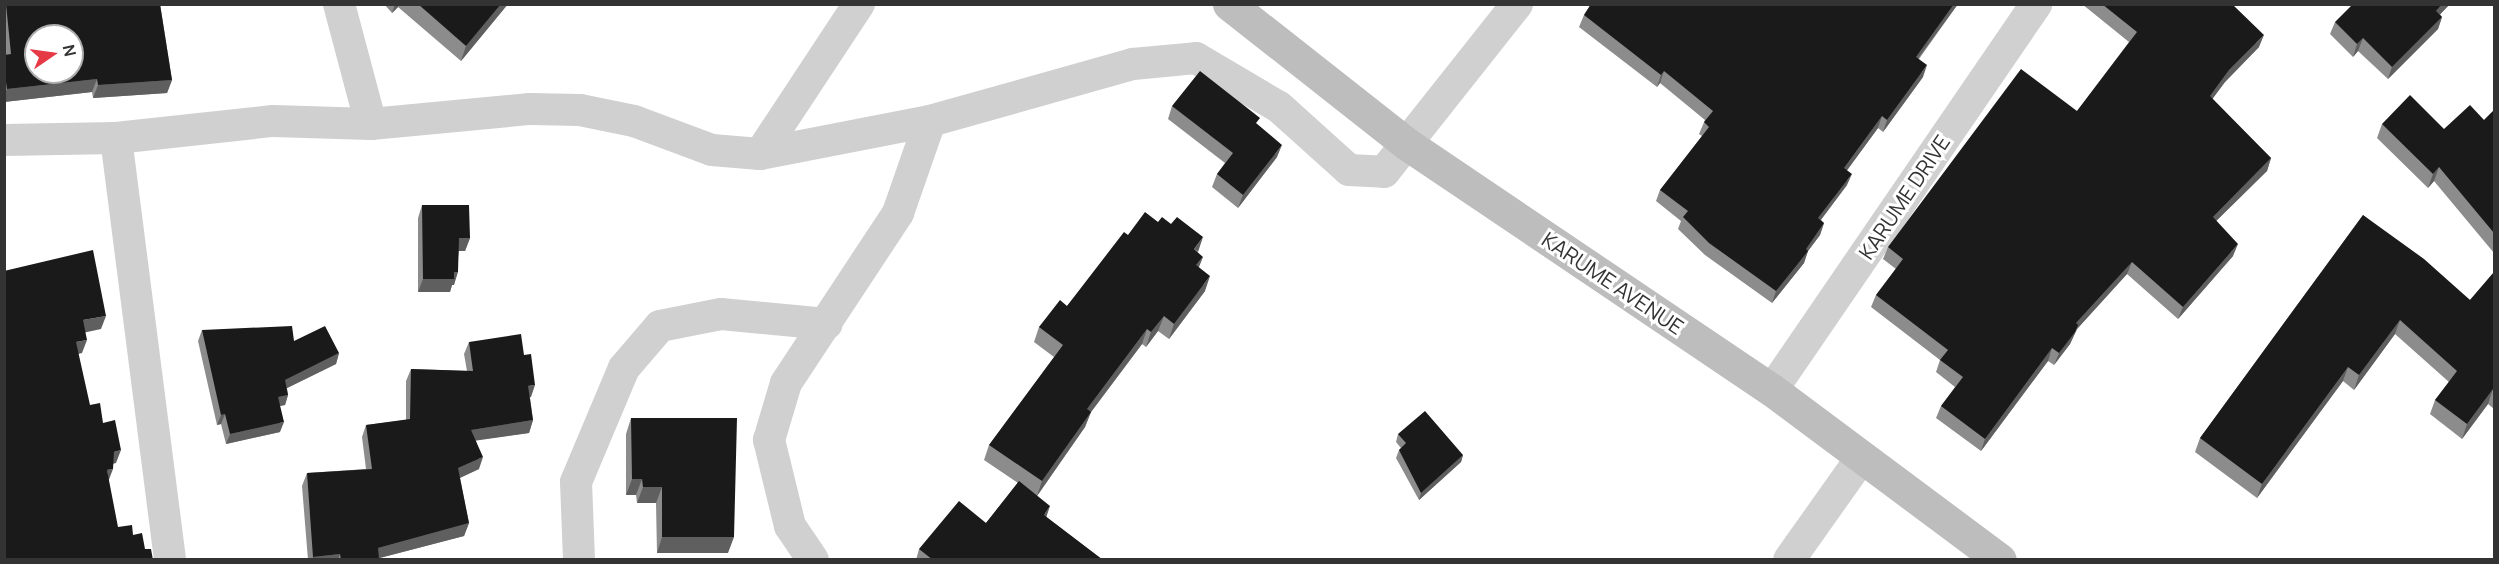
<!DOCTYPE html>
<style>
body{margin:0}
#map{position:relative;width:2499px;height:564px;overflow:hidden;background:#fff;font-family:Manrope,sans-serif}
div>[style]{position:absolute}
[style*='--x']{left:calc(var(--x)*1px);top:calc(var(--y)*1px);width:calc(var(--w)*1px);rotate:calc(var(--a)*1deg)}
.minor>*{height:32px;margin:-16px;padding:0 16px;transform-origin:16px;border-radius:16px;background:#d0d0d0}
.secondary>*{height:33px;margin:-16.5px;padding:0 16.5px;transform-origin:16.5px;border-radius:16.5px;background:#bdbdbd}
.wall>*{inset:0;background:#8c8c8c}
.shaded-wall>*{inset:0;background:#5f5f5f}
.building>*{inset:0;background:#1a1a1a}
span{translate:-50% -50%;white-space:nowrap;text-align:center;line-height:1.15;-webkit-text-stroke:6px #fff;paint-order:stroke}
.street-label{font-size:21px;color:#333}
.frame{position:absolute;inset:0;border:6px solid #333;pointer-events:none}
.north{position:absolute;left:24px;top:24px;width:60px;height:60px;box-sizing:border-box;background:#fff;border:2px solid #adadad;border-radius:50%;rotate:77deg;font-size:16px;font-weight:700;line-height:24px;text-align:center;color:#333}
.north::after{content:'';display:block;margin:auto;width:21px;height:27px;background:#e63946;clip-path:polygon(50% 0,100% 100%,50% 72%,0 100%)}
</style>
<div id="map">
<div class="minor">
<i style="--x:339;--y:4;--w:124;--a:75.1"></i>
<i style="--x:116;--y:138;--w:425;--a:82.7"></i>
<i style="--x:4;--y:140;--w:112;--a:-1"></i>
<i style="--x:116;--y:138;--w:158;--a:-6.2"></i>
<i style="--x:273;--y:121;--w:98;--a:1.8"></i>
<i style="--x:371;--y:124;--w:160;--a:-5.4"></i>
<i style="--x:530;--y:109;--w:50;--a:1.1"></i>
<i style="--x:580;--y:110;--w:55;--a:11.5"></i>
<i style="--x:634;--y:121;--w:83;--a:20.4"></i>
<i style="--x:712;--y:150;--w:48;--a:4.8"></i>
<i style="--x:760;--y:154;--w:173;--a:-11"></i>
<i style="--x:930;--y:121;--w:211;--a:-15.7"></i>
<i style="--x:1133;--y:64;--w:63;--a:-5.4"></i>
<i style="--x:1196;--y:58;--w:96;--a:30.6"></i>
<i style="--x:1279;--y:107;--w:94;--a:42"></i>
<i style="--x:1349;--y:170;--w:35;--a:3"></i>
<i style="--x:1384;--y:172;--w:214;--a:-51.6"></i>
<i style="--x:760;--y:154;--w:180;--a:-56.6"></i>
<i style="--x:1772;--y:390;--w:468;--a:-55.6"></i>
<i style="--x:579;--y:560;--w:78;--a:-92.2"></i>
<i style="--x:576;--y:482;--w:124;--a:-67.2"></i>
<i style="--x:624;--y:368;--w:55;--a:-49.4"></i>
<i style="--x:660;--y:326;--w:62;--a:-11.1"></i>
<i style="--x:721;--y:314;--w:106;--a:5.4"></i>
<i style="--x:813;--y:560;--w:41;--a:-124.1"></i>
<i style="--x:790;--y:526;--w:89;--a:-103.7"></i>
<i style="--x:769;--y:440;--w:59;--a:-73.4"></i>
<i style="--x:786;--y:383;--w:204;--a:-56.6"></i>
<i style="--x:898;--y:213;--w:97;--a:-70.8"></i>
<i style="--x:1789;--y:560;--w:126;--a:-54.7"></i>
</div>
<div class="secondary">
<i style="--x:1229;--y:4;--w:226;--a:38.2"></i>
<i style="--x:1407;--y:144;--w:440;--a:34"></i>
<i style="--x:1772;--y:390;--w:284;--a:36.7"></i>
</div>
<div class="wall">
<i style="clip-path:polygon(4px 4px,160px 4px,172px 80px,167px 93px,93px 98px,92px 92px,4px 102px,4px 55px,5px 54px)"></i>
<i style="clip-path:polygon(384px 4px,508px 4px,461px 61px,398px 7px,392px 13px)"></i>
<i style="clip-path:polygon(1591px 4px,1958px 4px,1919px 59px,1923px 77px,1883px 132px,1878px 128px,1847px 170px,1847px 185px,1821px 220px,1824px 223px,1820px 235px,1808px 251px,1804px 263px,1772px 303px,1705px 255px,1678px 229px,1681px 221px,1656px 201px,1660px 190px,1702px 136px,1699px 134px,1705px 120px,1660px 83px,1657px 87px,1579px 27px,1584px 15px)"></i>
<i style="clip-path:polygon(2082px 4px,2232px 4px,2259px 47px,2225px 82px,2212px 99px,2271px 158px,2267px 171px,2216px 221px,2233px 256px,2178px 319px,2127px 274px,2077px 329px,2070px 344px,2054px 365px,2048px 361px,1981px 451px,1936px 418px,1941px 406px,1955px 387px,1936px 372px,1940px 360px,1871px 307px,1876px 295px,1896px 269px,1883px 259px,1888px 247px,2077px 111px,2129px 42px)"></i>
<i style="clip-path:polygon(2450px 4px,2440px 14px,2442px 17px,2438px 29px,2388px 79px,2358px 51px,2353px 57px,2330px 34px,2335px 22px)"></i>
<i style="clip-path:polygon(1172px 106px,1257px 125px,1277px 157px,1238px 208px,1212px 187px,1217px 174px,1225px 163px,1168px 119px)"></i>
<i style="clip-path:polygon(2494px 110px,2494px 253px,2434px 181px,2428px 188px,2377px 138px,2382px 124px,2444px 129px,2484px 120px)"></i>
<i style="clip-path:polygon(422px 205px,470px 238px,465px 251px,459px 251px,454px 285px,452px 285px,450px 292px,418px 292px,418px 218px)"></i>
<i style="clip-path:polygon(2363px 215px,2470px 300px,2494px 272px,2494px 409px,2488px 404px,2462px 439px,2430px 414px,2435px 400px,2449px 382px,2395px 334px,2354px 390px,2343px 381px,2257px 498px,2195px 452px,2200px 438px)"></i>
<i style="clip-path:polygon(1158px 222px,1197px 252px,1199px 267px,1205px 291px,1169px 339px,1158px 331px,1146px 347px,1142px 344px,1091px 412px,1085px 427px,1037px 496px,1046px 517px,1103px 560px,916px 560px,919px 549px,986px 523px,1018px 483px,984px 460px,989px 445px,1054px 357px,1034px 342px,1039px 327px,1067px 306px,1128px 235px)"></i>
<i style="clip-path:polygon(202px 330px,294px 341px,339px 353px,336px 364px,287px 388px,288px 395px,285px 405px,280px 406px,280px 432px,226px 444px,221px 424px,217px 425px,198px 341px)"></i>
<i style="clip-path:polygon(469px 342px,531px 397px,530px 397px,533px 420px,529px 433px,476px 440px,479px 469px,460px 478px,469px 523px,464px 536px,379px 558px,379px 560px,308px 560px,302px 486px,307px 473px,366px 469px,362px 437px,366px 425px,406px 420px,406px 381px,411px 369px,467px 371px,464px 354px)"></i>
<i style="clip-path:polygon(631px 418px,728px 553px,657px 553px,656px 503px,637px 503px,636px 495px,626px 495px,626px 434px)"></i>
<i style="clip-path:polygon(1398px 434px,1463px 455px,1461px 462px,1419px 500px,1396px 458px,1399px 450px,1401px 448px,1396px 442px)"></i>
</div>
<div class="shaded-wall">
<i style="clip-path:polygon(395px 4px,399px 4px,398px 7px,392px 13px)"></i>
<i style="clip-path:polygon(501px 4px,508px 4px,461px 61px,466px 46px)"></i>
<i style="clip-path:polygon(1954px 4px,1958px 4px,1911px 68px,1916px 57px)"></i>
<i style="clip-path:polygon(2442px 4px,2450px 4px,2432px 23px,2436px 11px)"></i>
<i style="clip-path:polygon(2442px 17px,2438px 29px,2388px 79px,2392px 67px)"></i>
<i style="clip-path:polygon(2264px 35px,2259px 47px,2225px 82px,2205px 109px,2210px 96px,2229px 70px)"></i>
<i style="clip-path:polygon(2363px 38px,2358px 51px,2353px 57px,2357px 44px)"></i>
<i style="clip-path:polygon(1927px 65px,1923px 77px,1883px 132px,1887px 120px)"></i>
<i style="clip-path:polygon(1664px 71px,1660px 83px,1657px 87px,1661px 75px)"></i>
<i style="clip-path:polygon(97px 79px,92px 92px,4px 102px,4px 95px,7px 89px)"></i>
<i style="clip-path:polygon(172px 80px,167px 93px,93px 98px,98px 85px)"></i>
<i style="clip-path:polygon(1882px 116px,1878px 128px,1840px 180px,1844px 168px)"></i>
<i style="clip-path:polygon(1282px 145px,1277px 157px,1238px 208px,1243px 195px)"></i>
<i style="clip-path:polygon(2271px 158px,2267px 171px,2208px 229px,2213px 217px)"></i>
<i style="clip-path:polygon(2439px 167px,2434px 181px,2428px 188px,2433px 174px)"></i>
<i style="clip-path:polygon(1852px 174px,1847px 185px,1813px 230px,1818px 218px)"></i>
<i style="clip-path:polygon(1824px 223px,1820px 235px,1808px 251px,1804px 263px,1772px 303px,1776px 291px)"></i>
<i style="clip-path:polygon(1203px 237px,1198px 252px,1194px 249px)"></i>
<i style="clip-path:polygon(459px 238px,470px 238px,465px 251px,454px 251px)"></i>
<i style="clip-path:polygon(2238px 244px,2233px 256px,2178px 319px,2183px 307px)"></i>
<i style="clip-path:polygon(1203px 257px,1197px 272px,1196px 265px)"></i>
<i style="clip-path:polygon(2132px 262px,2127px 274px,2077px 329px,2070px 344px,2054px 365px,2059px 353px,2076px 323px)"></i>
<i style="clip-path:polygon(454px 272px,458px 272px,454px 285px,452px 285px,450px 292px,418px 292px,423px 279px)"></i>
<i style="clip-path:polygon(1210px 276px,1205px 291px,1169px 339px,1174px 324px)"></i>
<i style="clip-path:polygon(106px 316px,101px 329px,78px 334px,83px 320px)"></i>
<i style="clip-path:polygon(1164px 316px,1158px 331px,1146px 347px,1151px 332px)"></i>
<i style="clip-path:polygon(2400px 320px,2395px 334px,2354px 390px,2359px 375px)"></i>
<i style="clip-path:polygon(1147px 329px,1142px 344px,1082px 424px,1087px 409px)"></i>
<i style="clip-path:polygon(87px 340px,82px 353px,71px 356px,76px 342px)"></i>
<i style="clip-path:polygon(2052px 348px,2048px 361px,1981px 451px,1985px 439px)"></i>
<i style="clip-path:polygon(339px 353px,336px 364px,281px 391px,285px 380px)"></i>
<i style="clip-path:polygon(2348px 367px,2343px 381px,2257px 498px,2262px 484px)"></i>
<i style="clip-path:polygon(535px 385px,531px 397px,524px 398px,528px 386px)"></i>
<i style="clip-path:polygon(2493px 389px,2488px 404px,2462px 439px,2467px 424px)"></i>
<i style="clip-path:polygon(288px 395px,285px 405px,274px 407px,278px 397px)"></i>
<i style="clip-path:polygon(1091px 412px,1085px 427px,1037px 496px,1042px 481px)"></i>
<i style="clip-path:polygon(225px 414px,221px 424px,217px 425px,221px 415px)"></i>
<i style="clip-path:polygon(533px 420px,529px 433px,466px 442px,471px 430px)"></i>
<i style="clip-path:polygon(284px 422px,280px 432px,226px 444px,230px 434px)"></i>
<i style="clip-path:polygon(121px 450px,116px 463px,109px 465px,114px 452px)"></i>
<i style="clip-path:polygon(1463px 455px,1461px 462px,1419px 500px,1421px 493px)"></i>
<i style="clip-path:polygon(483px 457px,479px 469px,453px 481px,458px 468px)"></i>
<i style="clip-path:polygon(113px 469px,108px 482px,107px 470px)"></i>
<i style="clip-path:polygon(632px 479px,642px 479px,636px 495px,626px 495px)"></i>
<i style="clip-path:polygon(643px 487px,662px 487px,656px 503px,637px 503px)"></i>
<i style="clip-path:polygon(1050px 506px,1046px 518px,1044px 515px)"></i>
<i style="clip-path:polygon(469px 523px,464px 536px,376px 559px,379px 560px,371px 560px,378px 548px)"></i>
<i style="clip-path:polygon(662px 537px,734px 537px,728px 553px,657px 553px)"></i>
<i style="clip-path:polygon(340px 554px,338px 560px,312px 560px,313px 557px)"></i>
</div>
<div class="building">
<i style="clip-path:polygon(evenodd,6px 4px,160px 4px,172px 80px,98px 85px,97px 79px,7px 89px,4px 68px,4px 55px,11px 54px,6px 4px,36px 36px,72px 36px,72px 72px,36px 72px,36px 36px)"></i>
<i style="clip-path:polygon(418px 4px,501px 4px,466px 46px)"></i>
<i style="clip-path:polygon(1591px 4px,1954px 4px,1916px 57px,1927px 65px,1887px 120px,1882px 116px,1844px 168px,1852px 174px,1818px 218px,1824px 223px,1806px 249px,1808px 251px,1776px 291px,1709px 243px,1683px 217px,1688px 211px,1660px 190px,1709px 127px,1704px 122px,1713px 111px,1664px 71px,1661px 75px,1584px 15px)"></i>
<i style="clip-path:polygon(2102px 4px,2232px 4px,2264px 35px,2229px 70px,2210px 96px,2271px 158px,2213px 217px,2238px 244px,2183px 307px,2132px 262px,2076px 323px,2078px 325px,2075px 332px,2059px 353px,2052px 348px,1985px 439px,1941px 406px,1963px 377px,1940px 360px,1948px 350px,1876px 295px,1903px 259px,1888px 247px,2021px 69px,2077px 111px,2137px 32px)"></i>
<i style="clip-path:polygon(2353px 4px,2442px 4px,2436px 11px,2442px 17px,2392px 67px,2363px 38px,2357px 44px,2335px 22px)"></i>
<i style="clip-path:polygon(1200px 71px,1260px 118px,1256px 123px,1282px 145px,1243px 195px,1217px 174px,1233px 153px,1172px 106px)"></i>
<i style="clip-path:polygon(2410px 95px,2444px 129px,2470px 105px,2484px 120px,2494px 110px,2494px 233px,2439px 167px,2433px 174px,2382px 124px)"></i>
<i style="clip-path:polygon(422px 205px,469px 205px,470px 238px,459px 238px,458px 272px,454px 272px,454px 279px,423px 279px)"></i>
<i style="clip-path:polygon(1145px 212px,1158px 222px,1162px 217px,1171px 224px,1177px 217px,1203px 237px,1194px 249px,1203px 257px,1196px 265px,1210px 276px,1174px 324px,1164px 316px,1151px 332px,1147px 329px,1087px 409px,1091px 412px,1042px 481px,989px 445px,1063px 345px,1039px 327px,1060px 300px,1067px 306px,1124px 232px,1128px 235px)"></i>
<i style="clip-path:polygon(2363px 215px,2424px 259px,2470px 300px,2494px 272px,2494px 391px,2493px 389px,2467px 424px,2435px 400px,2457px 371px,2400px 320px,2359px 375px,2348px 367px,2262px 484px,2200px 438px)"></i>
<i style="clip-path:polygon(93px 250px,106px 316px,83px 320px,87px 340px,76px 342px,90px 405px,100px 403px,103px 423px,115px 420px,121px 450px,114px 452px,113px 469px,107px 470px,118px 527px,132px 525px,133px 535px,142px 533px,145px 549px,151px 549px,153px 560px,78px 560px,78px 558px,72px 560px,4px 560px,4px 271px)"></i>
<i style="clip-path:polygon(292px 326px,294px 341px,325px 326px,339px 353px,285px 380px,288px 395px,278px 397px,284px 422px,230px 434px,225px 414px,221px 415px,202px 330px)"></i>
<i style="clip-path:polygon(521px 334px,524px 355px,531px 354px,535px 385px,528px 386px,533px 420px,471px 430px,483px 457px,458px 468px,469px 523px,378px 548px,379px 559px,341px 560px,340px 554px,313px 557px,307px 473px,372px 469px,366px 425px,410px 419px,411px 369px,473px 371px,469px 342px)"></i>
<i style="clip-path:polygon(1425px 411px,1463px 455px,1421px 493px,1399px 450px,1406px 443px,1398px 434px)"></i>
<i style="clip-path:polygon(631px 418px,737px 418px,734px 537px,662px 537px,662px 487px,643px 487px,642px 479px,632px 479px)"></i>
<i style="clip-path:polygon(1019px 481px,1050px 506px,1044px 515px,1103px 560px,933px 560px,919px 549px,959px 501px,986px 523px)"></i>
</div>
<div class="street-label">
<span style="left:1904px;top:197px;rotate:-56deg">KARUME DRIVE</span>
<span style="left:1613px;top:283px;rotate:34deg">KARUME AVENUE</span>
</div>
<div class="frame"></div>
<div class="north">N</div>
</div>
